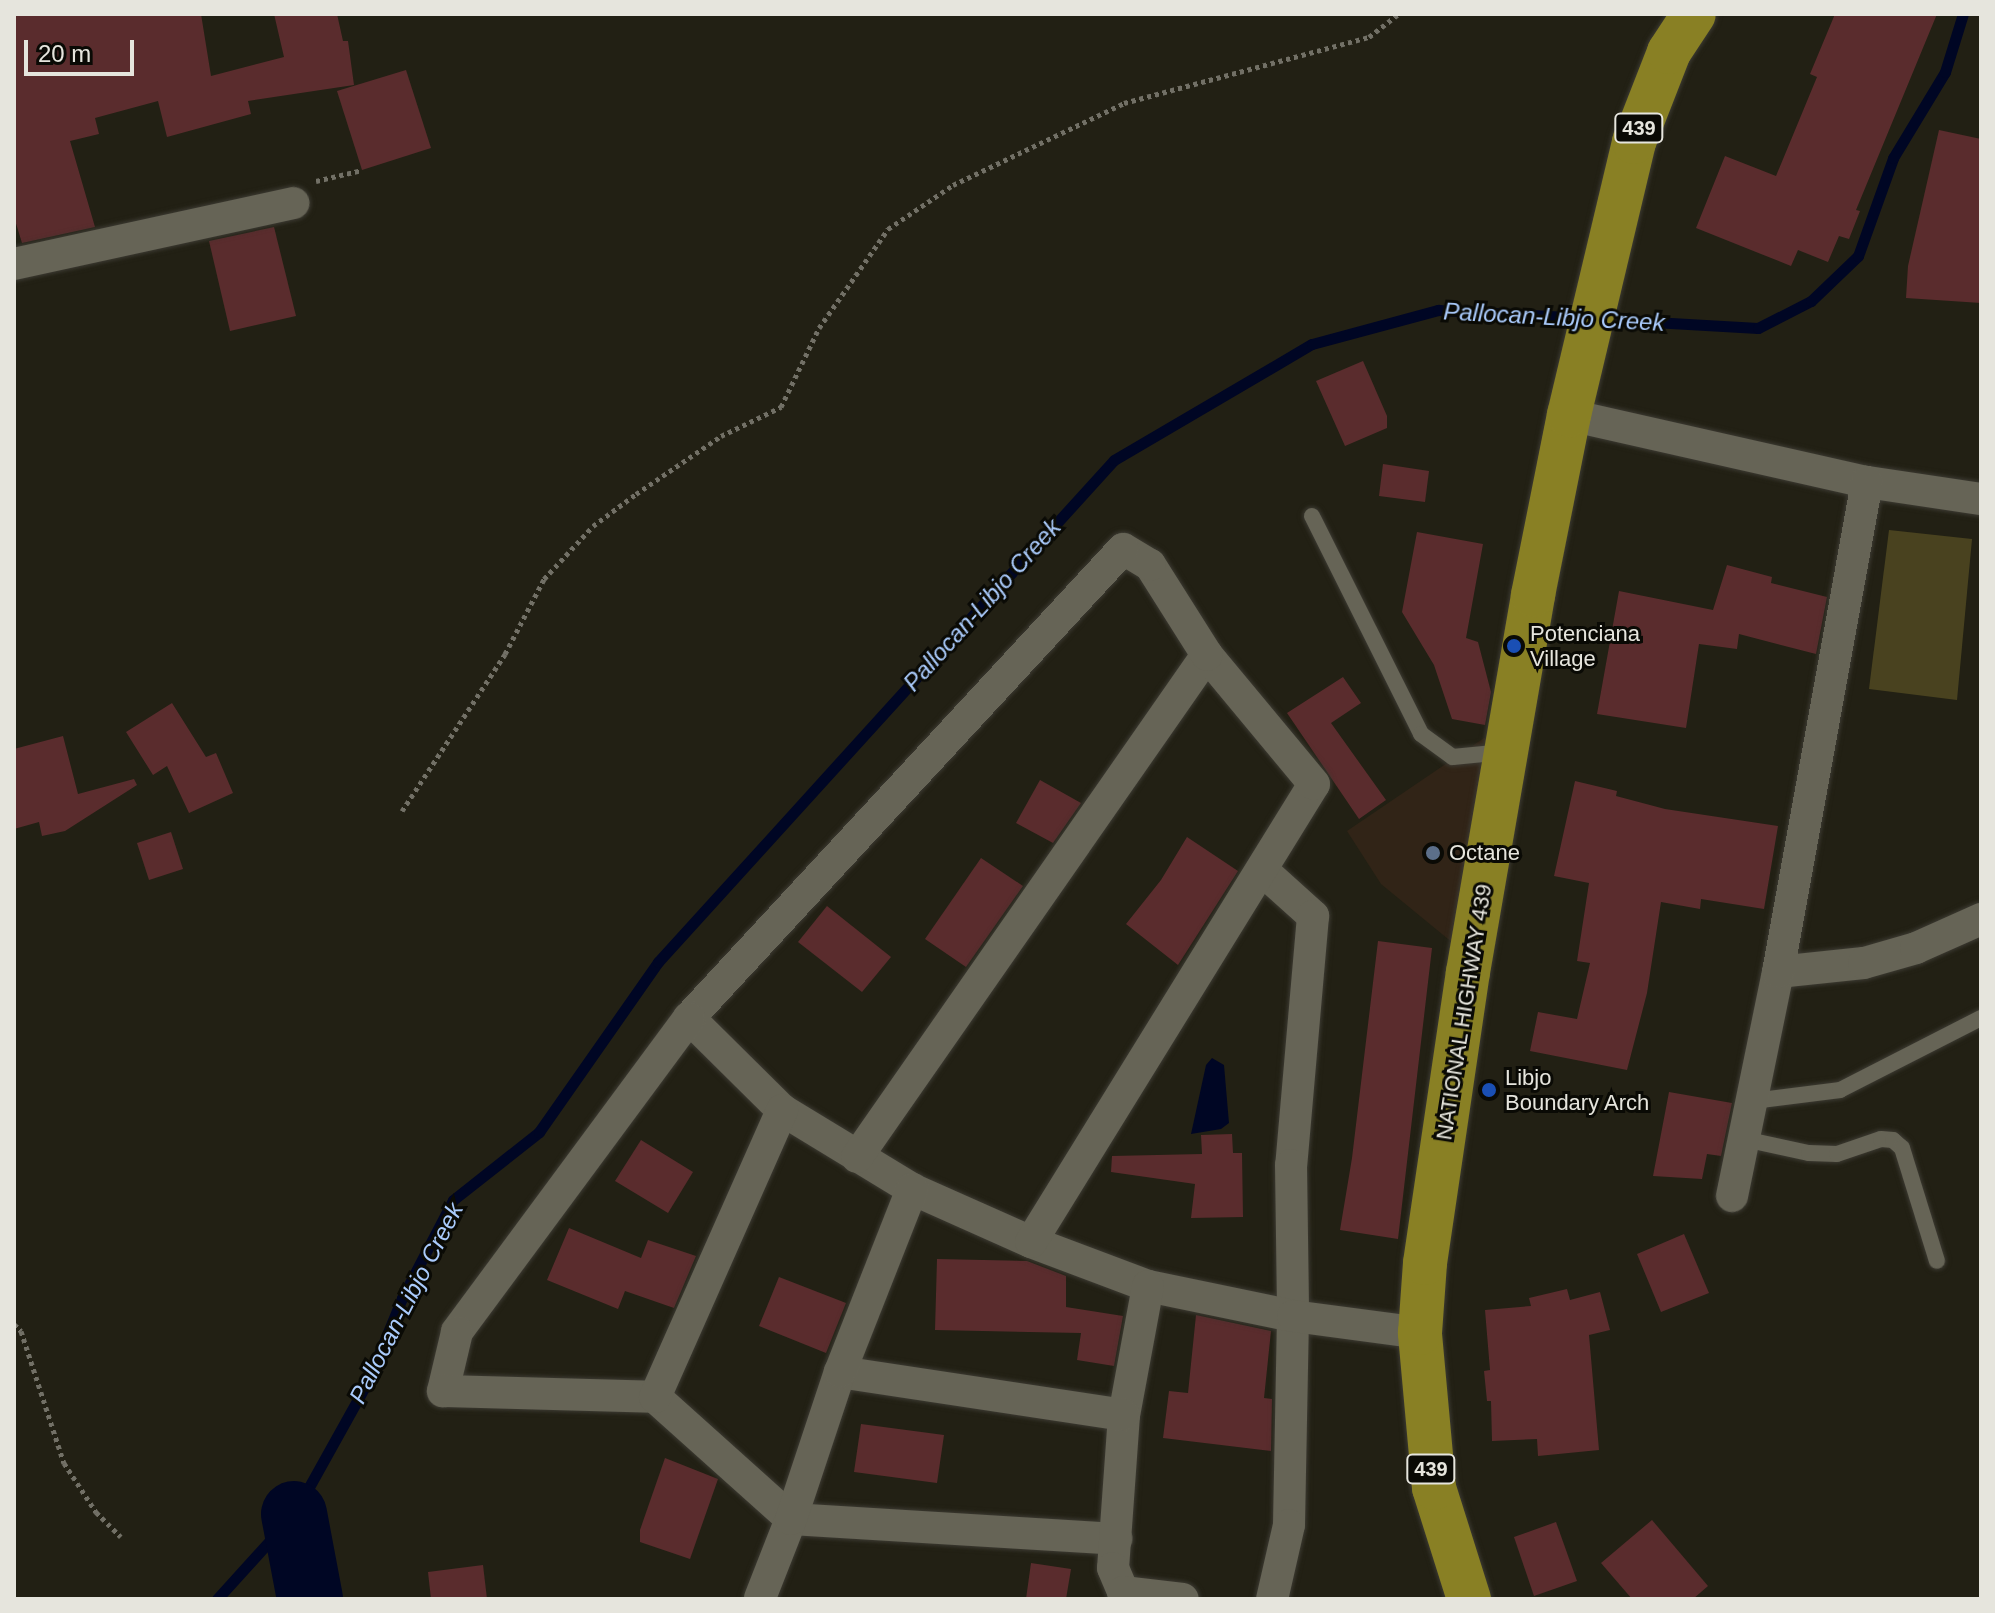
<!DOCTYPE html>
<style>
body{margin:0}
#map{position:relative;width:1995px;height:1613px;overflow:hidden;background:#222014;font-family:Arial,sans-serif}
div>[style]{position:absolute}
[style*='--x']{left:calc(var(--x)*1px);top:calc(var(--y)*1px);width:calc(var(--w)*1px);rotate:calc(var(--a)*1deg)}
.commercial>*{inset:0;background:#312417}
.green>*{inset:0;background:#49421f}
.water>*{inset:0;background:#000624}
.stream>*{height:11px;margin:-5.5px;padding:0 5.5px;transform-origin:5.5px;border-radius:5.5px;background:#000624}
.river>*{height:66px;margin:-33px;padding:0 33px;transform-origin:33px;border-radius:33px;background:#000624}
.building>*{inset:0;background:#5a2c2d}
.path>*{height:5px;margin-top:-2.5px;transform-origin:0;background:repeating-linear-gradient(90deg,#727066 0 4px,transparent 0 8px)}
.roads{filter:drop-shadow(0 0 2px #3c3a32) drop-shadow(0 0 2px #3c3a32)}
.service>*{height:16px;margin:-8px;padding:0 8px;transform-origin:8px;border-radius:8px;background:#666456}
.minor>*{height:32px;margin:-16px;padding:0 16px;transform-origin:16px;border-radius:16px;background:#666456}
.primary>*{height:44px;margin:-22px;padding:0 22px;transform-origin:22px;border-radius:22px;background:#898024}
.dots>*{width:22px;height:22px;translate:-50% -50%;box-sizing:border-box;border:4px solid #0a0a05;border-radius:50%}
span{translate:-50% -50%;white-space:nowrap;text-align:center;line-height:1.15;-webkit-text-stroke:6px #0a0a05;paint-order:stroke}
.shield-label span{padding:2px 6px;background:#0a0a05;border:2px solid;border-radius:6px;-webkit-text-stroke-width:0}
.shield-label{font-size:20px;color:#e6e5dd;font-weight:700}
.poi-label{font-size:22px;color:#e6e5dd}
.left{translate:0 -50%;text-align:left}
.street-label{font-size:22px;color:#e6e5dd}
.water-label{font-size:24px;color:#aacbfc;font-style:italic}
.frame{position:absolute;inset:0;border:16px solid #e6e5dd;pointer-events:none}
.scale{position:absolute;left:24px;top:40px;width:110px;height:36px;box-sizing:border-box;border:4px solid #e6e5dd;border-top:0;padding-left:10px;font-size:24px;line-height:28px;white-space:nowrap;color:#e6e5dd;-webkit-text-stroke:6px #0a0a05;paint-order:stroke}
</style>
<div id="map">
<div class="commercial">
<i style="clip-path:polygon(1484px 738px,1494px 738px,1459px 948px,1381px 884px,1347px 831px)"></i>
</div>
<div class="green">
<i style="clip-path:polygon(1889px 530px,1972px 539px,1957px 700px,1869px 689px)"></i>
</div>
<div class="water">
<i style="clip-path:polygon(1212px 1058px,1224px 1065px,1229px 1123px,1221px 1129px,1191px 1134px,1206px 1065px)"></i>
</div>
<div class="stream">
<i style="--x:1601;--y:319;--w:157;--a:3.3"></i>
<i style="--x:1758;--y:328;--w:59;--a:-27"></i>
<i style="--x:1811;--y:301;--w:65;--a:-43.8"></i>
<i style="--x:1858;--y:256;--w:104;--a:-70.3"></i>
<i style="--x:1893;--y:158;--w:100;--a:-58.8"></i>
<i style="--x:1945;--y:72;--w:61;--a:-72.8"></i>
<i style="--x:217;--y:1599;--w:115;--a:-47.8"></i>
<i style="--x:294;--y:1514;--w:152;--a:-60.9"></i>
<i style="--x:368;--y:1381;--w:90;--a:-67.7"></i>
<i style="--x:402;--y:1298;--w:110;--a:-62.5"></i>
<i style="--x:453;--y:1200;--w:110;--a:-38.3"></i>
<i style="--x:539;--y:1132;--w:208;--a:-55"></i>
<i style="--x:658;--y:962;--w:678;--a:-47.75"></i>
<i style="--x:1114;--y:460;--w:229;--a:-30.4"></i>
<i style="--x:1312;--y:344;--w:131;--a:-15.1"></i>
<i style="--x:1438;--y:310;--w:146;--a:3.1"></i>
</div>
<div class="river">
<i style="--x:294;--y:1514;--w:86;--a:79.3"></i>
</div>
<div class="building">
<i style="clip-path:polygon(14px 14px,201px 14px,211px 76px,284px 57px,274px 14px,337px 14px,343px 41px,348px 41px,354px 85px,248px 101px,251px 114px,167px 137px,158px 101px,95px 118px,99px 134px,70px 141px,95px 227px,22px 243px,14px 217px)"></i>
<i style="clip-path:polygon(1835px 14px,1937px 14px,1856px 210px,1860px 211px,1849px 239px,1839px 236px,1828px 262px,1798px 250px,1791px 266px,1696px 228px,1725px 156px,1776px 176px,1817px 77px,1810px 74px)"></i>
<i style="clip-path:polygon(406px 70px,431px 148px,362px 170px,337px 91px)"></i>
<i style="clip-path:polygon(1939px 130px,1981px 139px,1981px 303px,1906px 298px,1908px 266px)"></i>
<i style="clip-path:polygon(274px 227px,296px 316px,230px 331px,209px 241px)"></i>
<i style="clip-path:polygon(1363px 361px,1387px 416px,1387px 428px,1345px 446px,1316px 381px)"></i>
<i style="clip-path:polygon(1383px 464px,1429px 471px,1425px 502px,1379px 496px)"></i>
<i style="clip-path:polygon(1417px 532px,1483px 544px,1466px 638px,1478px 642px,1491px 692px,1485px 725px,1452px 719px,1434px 665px,1402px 612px)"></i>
<i style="clip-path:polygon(1727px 565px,1772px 577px,1771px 583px,1827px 597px,1816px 654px,1739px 634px,1737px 649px,1699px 644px,1686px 728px,1597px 714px,1619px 591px,1713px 610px)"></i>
<i style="clip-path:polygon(1343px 677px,1361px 703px,1331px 723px,1386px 800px,1359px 819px,1287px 713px)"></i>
<i style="clip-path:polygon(172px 703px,206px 757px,216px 753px,233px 793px,189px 813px,167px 766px,153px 775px,126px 732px)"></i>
<i style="clip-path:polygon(63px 736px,78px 794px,134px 779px,137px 785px,65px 831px,42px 836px,39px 822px,14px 829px,14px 749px)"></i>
<i style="clip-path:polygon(1040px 780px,1081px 803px,1053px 843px,1016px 823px)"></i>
<i style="clip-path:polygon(1575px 781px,1617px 791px,1616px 796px,1665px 809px,1778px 826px,1764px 909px,1701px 899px,1700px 909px,1661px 902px,1647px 993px,1627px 1070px,1530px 1051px,1538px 1012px,1577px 1019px,1590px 963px,1577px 961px,1589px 883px,1554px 876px)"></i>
<i style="clip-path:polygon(171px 832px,183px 869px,149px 880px,137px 843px)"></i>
<i style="clip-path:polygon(1187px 837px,1238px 871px,1178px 965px,1126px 924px,1161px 880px)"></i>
<i style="clip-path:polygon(981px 858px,1023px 886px,966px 967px,925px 939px)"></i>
<i style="clip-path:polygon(827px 906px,891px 957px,862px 992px,798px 942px)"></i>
<i style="clip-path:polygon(1378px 941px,1432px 948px,1398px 1239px,1340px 1230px,1352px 1158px)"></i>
<i style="clip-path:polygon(1669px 1092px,1732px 1103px,1721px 1156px,1707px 1154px,1702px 1179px,1653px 1176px)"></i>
<i style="clip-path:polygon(1232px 1134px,1233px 1153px,1242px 1153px,1243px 1217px,1191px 1218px,1195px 1184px,1111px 1172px,1112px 1156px,1202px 1154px,1201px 1135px)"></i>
<i style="clip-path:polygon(641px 1140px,693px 1172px,668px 1213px,615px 1181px)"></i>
<i style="clip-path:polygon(569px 1228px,641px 1258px,648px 1240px,696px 1256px,674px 1308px,625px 1291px,618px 1309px,547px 1280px)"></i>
<i style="clip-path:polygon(1684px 1234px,1709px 1293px,1661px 1312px,1637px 1254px)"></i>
<i style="clip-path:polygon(937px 1259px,1027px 1261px,1066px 1276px,1066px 1307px,1123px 1316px,1114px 1366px,1077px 1360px,1081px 1333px,935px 1330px)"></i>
<i style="clip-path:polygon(779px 1277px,846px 1303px,826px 1353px,759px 1326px)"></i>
<i style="clip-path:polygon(1567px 1289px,1570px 1300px,1600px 1292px,1610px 1330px,1589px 1335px,1599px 1450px,1538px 1456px,1537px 1439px,1492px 1441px,1491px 1401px,1487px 1401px,1484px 1371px,1490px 1370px,1485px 1310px,1531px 1306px,1529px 1298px)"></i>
<i style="clip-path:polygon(1196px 1315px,1271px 1331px,1264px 1398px,1272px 1399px,1271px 1451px,1163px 1438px,1169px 1391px,1188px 1393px)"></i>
<i style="clip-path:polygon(861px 1424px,944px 1435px,937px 1483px,854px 1472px)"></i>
<i style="clip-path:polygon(665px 1458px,718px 1479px,690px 1559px,640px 1542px,640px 1530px)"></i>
<i style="clip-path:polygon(1652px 1520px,1708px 1586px,1693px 1599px,1632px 1599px,1601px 1563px)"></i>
<i style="clip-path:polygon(1556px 1522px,1577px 1581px,1534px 1596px,1514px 1537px)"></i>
<i style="clip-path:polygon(1031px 1563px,1071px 1569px,1066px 1599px,1026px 1599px)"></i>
<i style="clip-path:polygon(483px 1565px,487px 1599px,431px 1599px,428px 1572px)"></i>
</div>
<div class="path">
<i style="--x:316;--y:181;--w:47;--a:-13.4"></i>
<i style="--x:402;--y:811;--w:188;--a:-56.7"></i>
<i style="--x:505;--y:654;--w:85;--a:-62.5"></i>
<i style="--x:544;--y:579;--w:72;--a:-47.2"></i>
<i style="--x:593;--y:526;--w:54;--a:-36.7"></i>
<i style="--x:636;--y:494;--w:103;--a:-34.3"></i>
<i style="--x:721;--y:436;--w:67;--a:-25.8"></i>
<i style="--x:781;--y:407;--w:88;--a:-64.3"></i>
<i style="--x:819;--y:328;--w:121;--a:-55.1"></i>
<i style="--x:888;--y:229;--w:78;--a:-34.1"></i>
<i style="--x:953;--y:185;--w:190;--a:-25.6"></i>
<i style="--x:1124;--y:103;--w:254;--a:-15.1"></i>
<i style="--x:1369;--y:37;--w:37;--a:-38"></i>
<i style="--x:14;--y:1324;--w:10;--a:45"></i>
<i style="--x:21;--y:1331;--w:139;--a:72"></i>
<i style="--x:64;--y:1463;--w:59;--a:56.9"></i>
<i style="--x:96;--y:1512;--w:35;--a:45"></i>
</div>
<div class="roads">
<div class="service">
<i style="--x:1312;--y:516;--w:244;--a:63.4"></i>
<i style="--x:1421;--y:734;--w:39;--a:36"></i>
<i style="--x:1453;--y:757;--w:51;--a:-5.6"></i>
<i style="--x:1753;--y:1101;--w:88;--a:-7.2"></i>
<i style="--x:1840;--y:1090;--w:158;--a:-27.1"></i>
<i style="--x:1744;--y:1139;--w:66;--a:12.2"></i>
<i style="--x:1809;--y:1153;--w:28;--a:2"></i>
<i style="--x:1837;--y:1154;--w:46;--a:-18.8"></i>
<i style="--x:1881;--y:1139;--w:12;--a:5"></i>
<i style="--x:1893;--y:1140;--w:12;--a:42"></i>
<i style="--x:1902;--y:1148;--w:118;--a:72.8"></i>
</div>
<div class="minor">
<i style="--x:14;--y:264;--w:286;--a:-12.3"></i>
<i style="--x:1569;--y:415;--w:305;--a:12.7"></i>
<i style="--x:1867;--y:482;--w:115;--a:8.5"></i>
<i style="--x:1262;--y:870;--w:69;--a:42"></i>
<i style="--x:1313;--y:916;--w:250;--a:95"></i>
<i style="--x:1291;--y:1165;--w:151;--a:89.2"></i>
<i style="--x:1293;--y:1316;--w:209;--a:91.1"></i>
<i style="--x:1289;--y:1525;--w:76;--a:102.9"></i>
<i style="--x:1778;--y:972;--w:86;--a:-6"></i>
<i style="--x:1864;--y:963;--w:54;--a:-16.1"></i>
<i style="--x:1916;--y:948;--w:71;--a:-24"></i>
<i style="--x:689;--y:1018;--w:131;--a:44.7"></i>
<i style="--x:782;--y:1110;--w:152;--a:31.3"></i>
<i style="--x:912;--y:1189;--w:130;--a:24"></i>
<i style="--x:1031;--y:1242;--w:125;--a:20.6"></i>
<i style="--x:1148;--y:1286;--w:148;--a:11.7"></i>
<i style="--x:1293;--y:1316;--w:128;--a:7.6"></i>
<i style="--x:857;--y:1157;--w:612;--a:-55.12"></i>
<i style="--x:1732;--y:1196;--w:229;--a:-78.4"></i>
<i style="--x:1778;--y:972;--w:498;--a:-79.7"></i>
<i style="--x:1031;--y:1242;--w:538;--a:-58.29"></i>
<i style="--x:1314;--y:784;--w:168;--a:-129.7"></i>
<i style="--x:1207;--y:655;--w:107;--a:-122.3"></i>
<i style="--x:1150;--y:565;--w:31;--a:-149"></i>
<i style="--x:1123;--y:549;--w:639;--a:132.78"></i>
<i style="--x:689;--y:1018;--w:390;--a:126.5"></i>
<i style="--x:457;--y:1332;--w:61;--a:103.3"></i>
<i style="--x:443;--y:1391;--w:212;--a:1.6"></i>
<i style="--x:655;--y:1397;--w:183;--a:41.9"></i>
<i style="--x:791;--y:1519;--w:326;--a:3.5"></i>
<i style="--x:1148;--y:1286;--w:131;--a:100.5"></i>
<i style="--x:1124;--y:1415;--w:153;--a:94.1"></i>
<i style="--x:1113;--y:1568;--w:26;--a:67"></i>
<i style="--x:1123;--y:1592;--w:60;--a:6.7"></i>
<i style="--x:840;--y:1372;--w:287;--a:8.6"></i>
<i style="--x:655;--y:1397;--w:314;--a:-66.1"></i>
<i style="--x:760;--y:1598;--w:85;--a:-68.6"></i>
<i style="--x:791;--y:1519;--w:155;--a:-71.6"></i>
<i style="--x:840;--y:1372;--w:197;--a:-68.5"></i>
</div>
<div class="primary">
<i style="--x:1469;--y:1599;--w:116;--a:-107.5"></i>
<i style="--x:1434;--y:1488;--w:156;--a:-95.2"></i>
<i style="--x:1420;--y:1333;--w:70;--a:-85.9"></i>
<i style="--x:1425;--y:1263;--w:294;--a:-81.6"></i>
<i style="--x:1468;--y:972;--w:383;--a:-80.2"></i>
<i style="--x:1533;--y:595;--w:184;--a:-78.7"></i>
<i style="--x:1569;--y:415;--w:281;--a:-76.6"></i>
<i style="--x:1634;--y:142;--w:97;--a:-68.7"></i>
<i style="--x:1669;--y:52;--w:45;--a:-56.7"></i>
</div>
</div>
<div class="dots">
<i style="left:1514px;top:646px;background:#1a4fb4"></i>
<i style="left:1433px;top:853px;background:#5c6f8a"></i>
<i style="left:1489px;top:1090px;background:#1a4fb4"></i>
</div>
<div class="shield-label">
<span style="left:1639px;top:128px">439</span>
<span style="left:1431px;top:1469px">439</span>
</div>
<div class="poi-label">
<span class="left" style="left:1530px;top:646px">Potenciana<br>Village</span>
<span class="left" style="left:1449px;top:853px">Octane</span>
<span class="left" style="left:1505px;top:1090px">Libjo<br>Boundary Arch</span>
</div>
<div class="street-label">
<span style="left:1464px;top:1012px;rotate:-81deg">NATIONAL HIGHWAY 439</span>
</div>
<div class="water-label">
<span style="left:1554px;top:317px;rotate:3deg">Pallocan-Libjo Creek</span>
<span style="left:982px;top:605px;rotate:-48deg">Pallocan-Libjo Creek</span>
<span style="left:406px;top:1303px;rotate:-63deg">Pallocan-Libjo Creek</span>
</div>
<div class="frame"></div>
<div class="scale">20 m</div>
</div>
